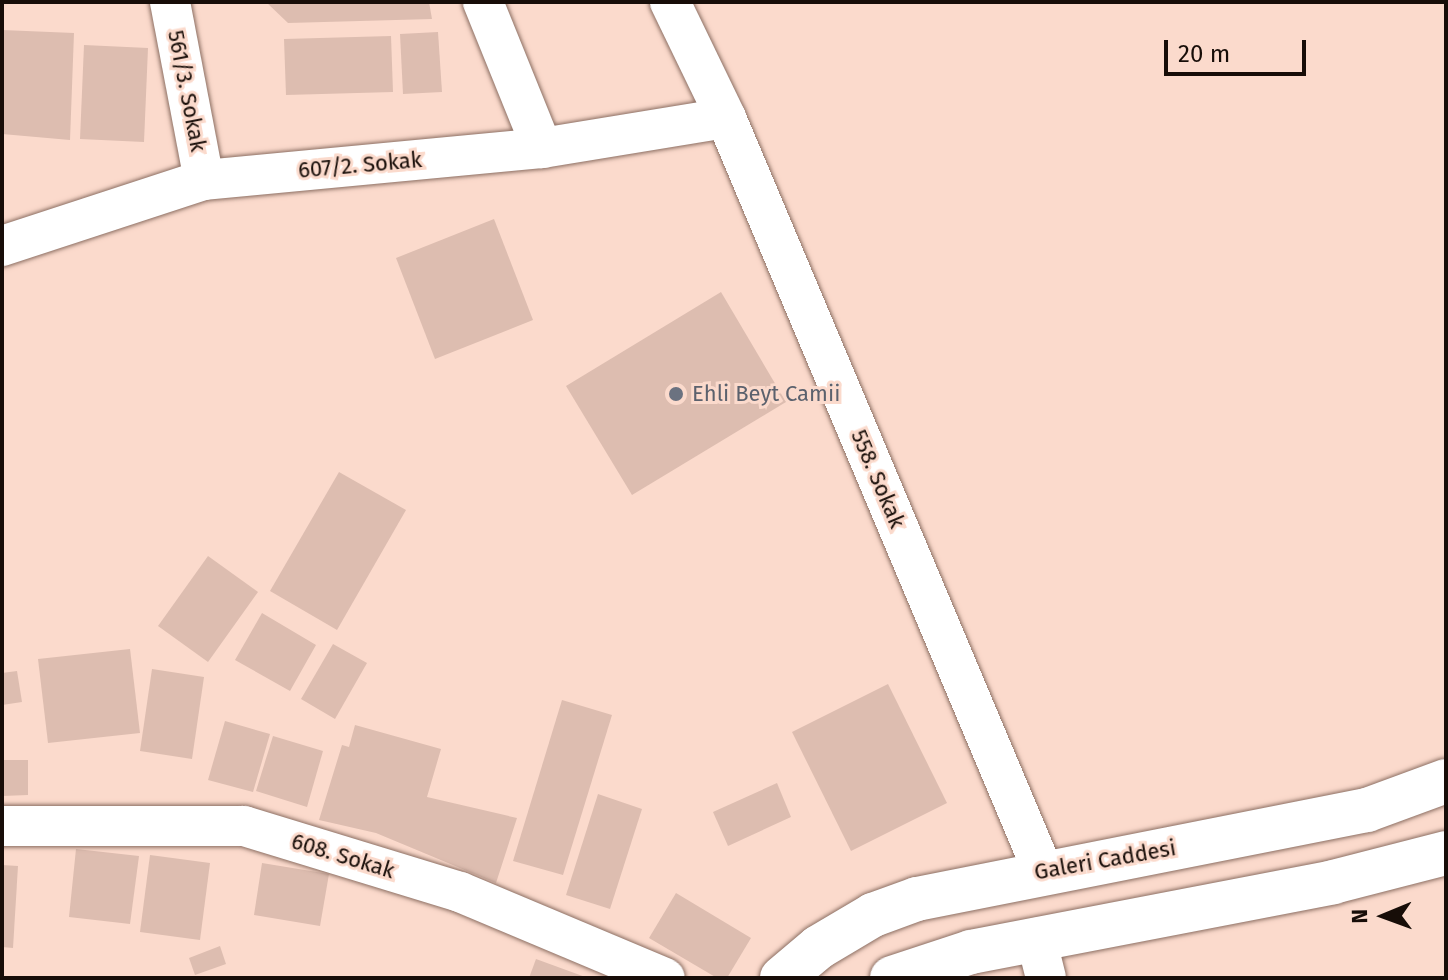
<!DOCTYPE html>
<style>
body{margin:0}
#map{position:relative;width:1448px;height:980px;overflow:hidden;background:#fbdacc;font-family:"Fira Sans",sans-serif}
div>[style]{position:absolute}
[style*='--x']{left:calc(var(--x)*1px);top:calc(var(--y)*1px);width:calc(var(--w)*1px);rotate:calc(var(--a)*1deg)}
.building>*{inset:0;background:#ddbdb0}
.roads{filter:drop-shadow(0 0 2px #8c6f63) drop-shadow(0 0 2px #8c6f63)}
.street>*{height:40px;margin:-20px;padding:0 20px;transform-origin:20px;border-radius:20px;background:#fff}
.primary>*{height:44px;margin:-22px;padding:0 22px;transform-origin:22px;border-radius:22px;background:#fff}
.dots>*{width:22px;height:22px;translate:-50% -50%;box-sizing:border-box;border:4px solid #fbdacc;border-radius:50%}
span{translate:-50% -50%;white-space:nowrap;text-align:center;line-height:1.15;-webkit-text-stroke:6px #fbdacc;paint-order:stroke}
.street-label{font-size:22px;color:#170d08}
.worship-label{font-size:22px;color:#5b616d}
.left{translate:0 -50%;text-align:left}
.frame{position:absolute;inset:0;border:4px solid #170d08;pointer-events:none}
.north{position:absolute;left:1344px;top:876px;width:80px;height:80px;-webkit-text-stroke:6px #fbdacc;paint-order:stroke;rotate:269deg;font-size:22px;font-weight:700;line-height:32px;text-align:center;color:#170d08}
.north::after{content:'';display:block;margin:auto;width:28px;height:36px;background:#170d08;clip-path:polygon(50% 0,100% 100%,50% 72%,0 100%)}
.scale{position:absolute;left:1164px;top:40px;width:142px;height:36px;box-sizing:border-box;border:4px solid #170d08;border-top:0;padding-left:10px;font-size:24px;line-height:28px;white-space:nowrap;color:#170d08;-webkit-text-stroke:6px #fbdacc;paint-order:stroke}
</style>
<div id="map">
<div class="building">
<i style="clip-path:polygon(266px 2px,429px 2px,432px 19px,288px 23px)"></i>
<i style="clip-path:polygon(2px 30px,74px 33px,70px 140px,2px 134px)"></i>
<i style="clip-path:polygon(438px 32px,442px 92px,403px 94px,400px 34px)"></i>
<i style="clip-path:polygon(391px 36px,393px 92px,286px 95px,284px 39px)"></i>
<i style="clip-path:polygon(84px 45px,148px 48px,144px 142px,80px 139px)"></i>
<i style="clip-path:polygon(494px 219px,533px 320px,435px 359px,396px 258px)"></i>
<i style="clip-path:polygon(721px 292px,786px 402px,632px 495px,566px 386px)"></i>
<i style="clip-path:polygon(339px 472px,406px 510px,337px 630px,270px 591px)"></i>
<i style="clip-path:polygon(208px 556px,258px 592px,208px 662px,158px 626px)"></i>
<i style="clip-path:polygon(262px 613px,316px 645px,290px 691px,235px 660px)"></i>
<i style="clip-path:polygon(333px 644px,367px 663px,335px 719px,301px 699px)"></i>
<i style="clip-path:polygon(130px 649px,140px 733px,48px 743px,38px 659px)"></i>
<i style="clip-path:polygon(152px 669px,204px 677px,192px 759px,140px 751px)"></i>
<i style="clip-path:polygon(17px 671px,22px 702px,2px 705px,2px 673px)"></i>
<i style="clip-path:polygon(888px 684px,947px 803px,851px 851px,792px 732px)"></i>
<i style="clip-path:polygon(562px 700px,612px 715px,563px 875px,513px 861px)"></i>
<i style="clip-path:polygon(225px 721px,270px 734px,253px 792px,208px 780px)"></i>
<i style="clip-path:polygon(355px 725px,441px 749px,427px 797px,517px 818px,496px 883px,376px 833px,319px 820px,342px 745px,349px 747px)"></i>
<i style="clip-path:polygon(273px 736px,323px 751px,307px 807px,256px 791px)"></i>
<i style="clip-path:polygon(2px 760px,28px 760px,28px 795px,2px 796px)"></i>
<i style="clip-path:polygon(777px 783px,791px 817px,728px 846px,713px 812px)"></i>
<i style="clip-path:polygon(598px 794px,642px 809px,610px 909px,566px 895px)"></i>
<i style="clip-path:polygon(76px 849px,139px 856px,130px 924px,69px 917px)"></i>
<i style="clip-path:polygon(150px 855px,210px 863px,200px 940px,140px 932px)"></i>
<i style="clip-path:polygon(262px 863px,329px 874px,320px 926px,254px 915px)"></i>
<i style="clip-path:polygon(2px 865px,18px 866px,13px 948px,2px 947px)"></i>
<i style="clip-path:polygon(676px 893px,751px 938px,727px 978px,717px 978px,649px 938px)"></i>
<i style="clip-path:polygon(220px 946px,226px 964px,195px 975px,189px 958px)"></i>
<i style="clip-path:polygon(536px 959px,588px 978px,529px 978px)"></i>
</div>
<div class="roads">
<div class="street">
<i style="--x:170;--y:2;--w:181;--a:79.2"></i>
<i style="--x:483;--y:2;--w:157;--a:68"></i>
<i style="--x:670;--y:2;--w:129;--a:64.2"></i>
<i style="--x:726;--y:118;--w:817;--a:67.17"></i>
<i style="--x:2;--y:246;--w:213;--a:-18.1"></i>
<i style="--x:204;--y:180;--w:340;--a:-5.4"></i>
<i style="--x:542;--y:148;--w:186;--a:-9.3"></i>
<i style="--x:2;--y:826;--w:242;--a:0"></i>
<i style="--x:244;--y:826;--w:226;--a:17"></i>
<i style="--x:460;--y:892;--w:222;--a:22.8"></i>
<i style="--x:1036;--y:938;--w:41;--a:76"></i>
</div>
<div class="primary">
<i style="--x:782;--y:978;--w:48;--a:-40"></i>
<i style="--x:819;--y:947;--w:63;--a:-30.7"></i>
<i style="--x:873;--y:915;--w:47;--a:-20"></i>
<i style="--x:917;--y:899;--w:459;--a:-11.2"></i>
<i style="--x:1367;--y:810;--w:84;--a:-20.2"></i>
<i style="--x:892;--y:978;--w:83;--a:-18.2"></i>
<i style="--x:971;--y:952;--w:369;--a:-10.9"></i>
<i style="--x:1333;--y:882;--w:117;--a:-14.4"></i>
</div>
</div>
<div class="dots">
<i style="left:676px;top:394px;background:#6b7280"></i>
</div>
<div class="street-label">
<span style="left:187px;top:91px;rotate:79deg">561/3. Sokak</span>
<span style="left:360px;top:165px;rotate:-5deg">607/2. Sokak</span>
<span style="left:878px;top:479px;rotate:67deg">558. Sokak</span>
<span style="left:343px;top:856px;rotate:17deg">608. Sokak</span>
<span style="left:1105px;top:860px;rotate:-10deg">Galeri Caddesi</span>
</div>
<div class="worship-label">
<span class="left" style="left:692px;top:394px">Ehli Beyt Camii</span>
</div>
<div class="frame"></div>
<div class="north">N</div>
<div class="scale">20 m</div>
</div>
